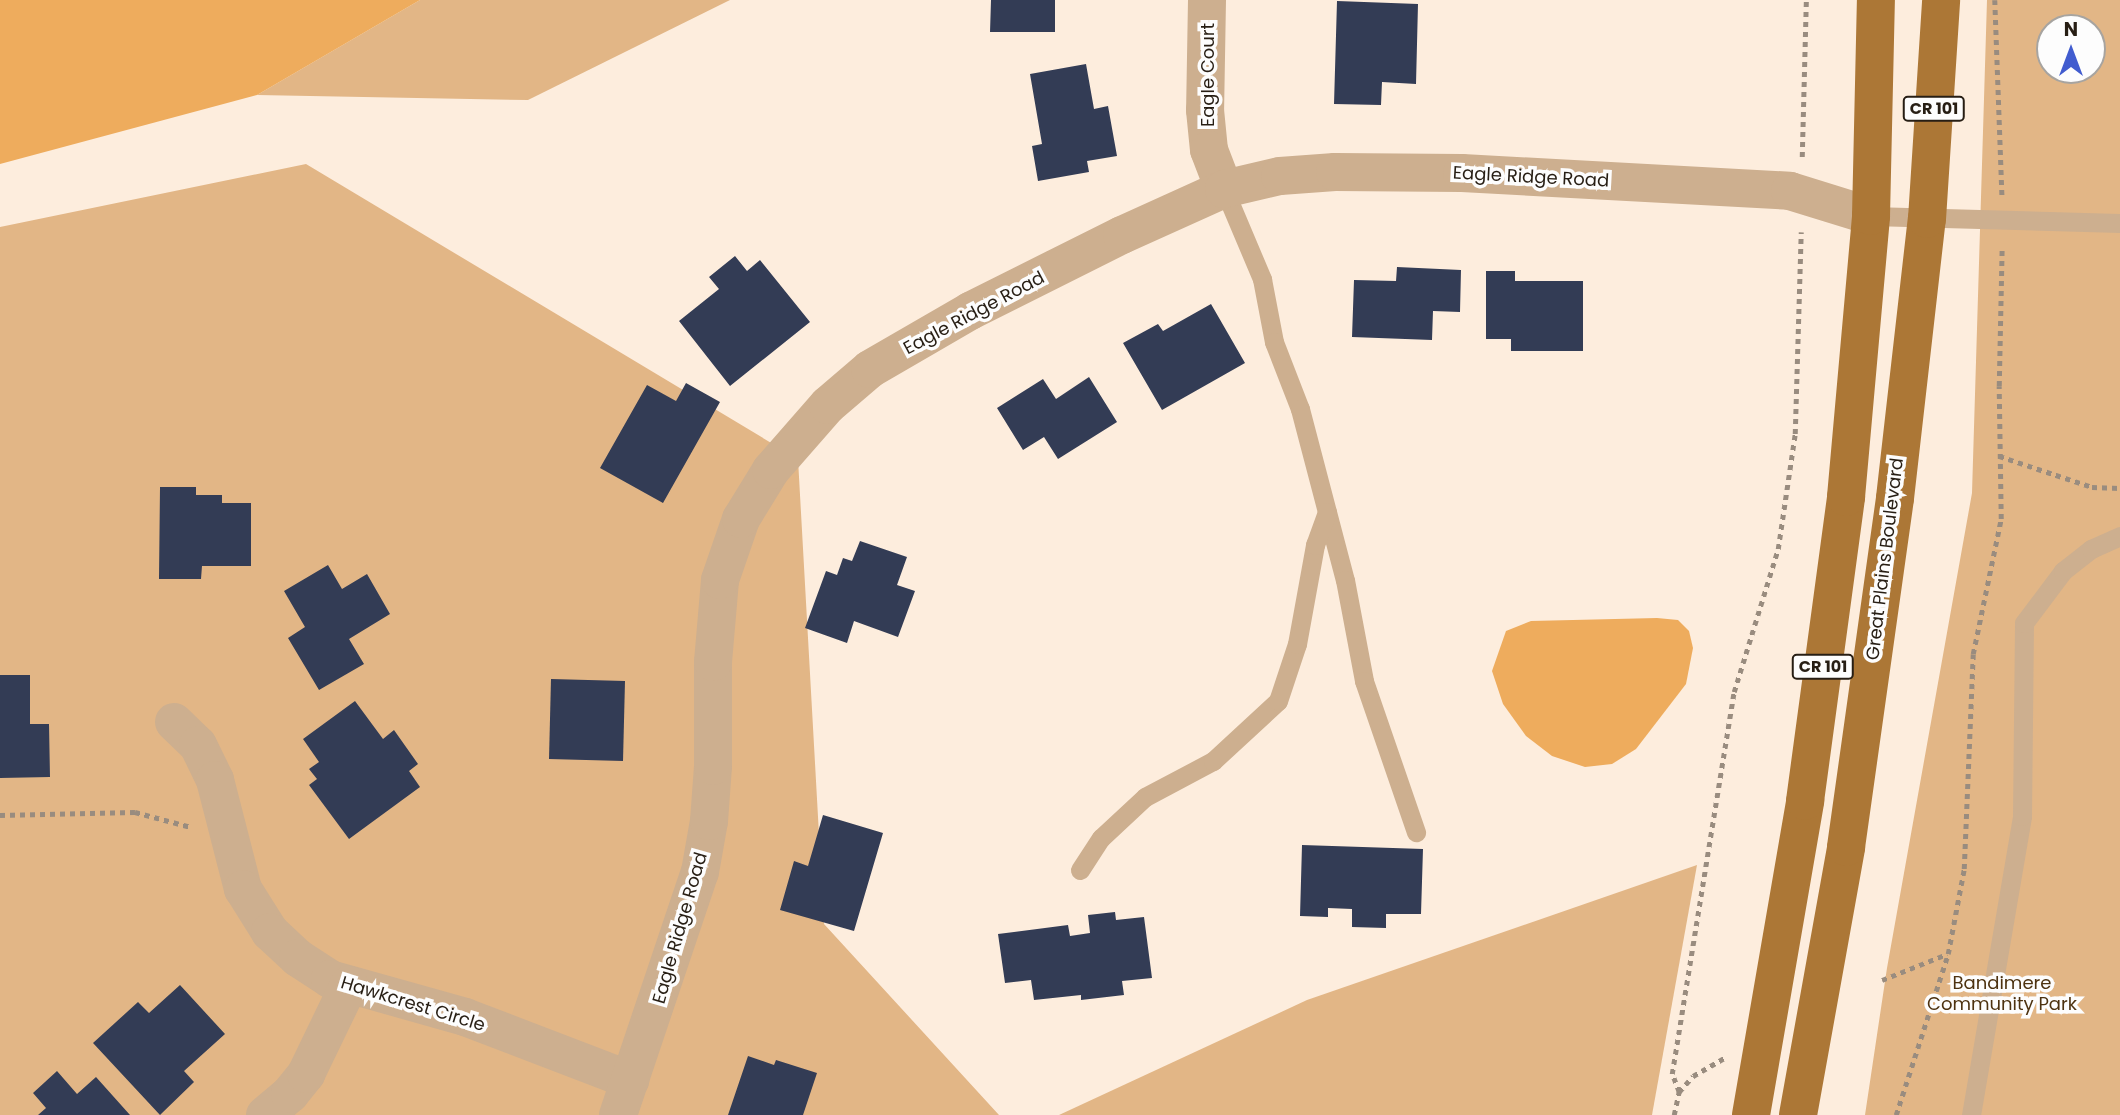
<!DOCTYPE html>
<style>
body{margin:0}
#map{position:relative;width:2120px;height:1115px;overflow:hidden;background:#fdeddd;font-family:Poppins,sans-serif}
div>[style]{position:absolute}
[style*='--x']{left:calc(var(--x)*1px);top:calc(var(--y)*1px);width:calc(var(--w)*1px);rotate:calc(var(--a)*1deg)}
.green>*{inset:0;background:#e2b686}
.water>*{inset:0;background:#eeac5d}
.building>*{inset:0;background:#333c55}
.path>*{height:4.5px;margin-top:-2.25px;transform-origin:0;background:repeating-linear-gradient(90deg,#998c7f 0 5px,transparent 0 10px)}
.lane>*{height:19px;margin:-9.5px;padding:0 9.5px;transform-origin:9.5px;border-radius:9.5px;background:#cdaf8f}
.street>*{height:38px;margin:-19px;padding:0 19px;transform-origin:19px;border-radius:19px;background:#cdaf8f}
.primary>*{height:38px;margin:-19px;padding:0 19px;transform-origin:19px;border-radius:19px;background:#ac7736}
span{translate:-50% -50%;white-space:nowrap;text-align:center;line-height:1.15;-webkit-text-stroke:7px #fdfdfd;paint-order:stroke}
.shield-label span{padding:2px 5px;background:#fdfdfd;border:2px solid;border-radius:5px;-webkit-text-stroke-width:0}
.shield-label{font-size:16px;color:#271e14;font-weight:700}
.street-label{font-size:18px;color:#271e14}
.park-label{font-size:18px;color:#4d3210}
.north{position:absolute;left:2036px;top:14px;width:70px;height:70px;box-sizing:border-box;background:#fdfdfd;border:2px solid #a7a4a0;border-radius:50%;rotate:0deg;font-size:19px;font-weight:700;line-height:28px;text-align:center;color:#271e14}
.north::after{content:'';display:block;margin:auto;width:24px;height:32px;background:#415ccf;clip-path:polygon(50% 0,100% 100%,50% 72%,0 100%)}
</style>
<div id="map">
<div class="green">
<i style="clip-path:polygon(420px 0,730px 0,528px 100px,257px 95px)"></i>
<i style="clip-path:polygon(evenodd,1987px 0,2120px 0,2120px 1115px,1865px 1115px,1887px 968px,1972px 493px,1987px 0,2050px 28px,2092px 28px,2092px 70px,2050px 70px,2050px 28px)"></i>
<i style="clip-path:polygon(306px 164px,798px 459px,824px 924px,999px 1115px,0 1115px,0 227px)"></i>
<i style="clip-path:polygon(1697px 865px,1652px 1115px,1059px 1115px,1307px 1000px)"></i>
</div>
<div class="water">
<i style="clip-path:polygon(0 0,420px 0,257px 95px,0 164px)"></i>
<i style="clip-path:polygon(1657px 618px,1678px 620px,1689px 631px,1693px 648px,1686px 684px,1636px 749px,1612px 764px,1585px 767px,1552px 756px,1526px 736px,1503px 704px,1492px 671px,1506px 631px,1531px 621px)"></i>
</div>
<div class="building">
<i style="clip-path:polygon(991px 0,1055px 0,1055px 32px,990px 32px)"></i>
<i style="clip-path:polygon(1337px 1px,1418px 4px,1416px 84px,1382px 82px,1381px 105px,1334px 104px)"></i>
<i style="clip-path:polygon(1086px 64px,1094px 109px,1108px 106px,1117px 156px,1087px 161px,1089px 172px,1038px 181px,1032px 146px,1042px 144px,1030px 74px)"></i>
<i style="clip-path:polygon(735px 256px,747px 271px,760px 260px,810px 322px,730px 386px,679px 321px,719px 289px,709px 277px)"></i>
<i style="clip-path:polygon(1397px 267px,1461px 270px,1460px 312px,1433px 311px,1432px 340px,1352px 337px,1354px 280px,1396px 281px)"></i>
<i style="clip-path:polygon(1486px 271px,1515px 271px,1515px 281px,1583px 281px,1583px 351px,1511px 351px,1511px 339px,1486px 339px)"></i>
<i style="clip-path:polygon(1211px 304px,1245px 363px,1162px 410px,1123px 343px,1158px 324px,1163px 331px)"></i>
<i style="clip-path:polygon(1089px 377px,1117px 422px,1058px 459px,1044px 437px,1023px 450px,997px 408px,1043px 379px,1056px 399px)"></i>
<i style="clip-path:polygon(686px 383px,720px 402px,663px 503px,600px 468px,647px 385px,676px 401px)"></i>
<i style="clip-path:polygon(160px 487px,196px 487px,196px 495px,222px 495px,222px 503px,251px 503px,251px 566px,202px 566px,201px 579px,159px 579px)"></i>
<i style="clip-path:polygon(860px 541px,907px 557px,897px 585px,915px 591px,898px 637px,854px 621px,847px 643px,805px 628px,826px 571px,837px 575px,843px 558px,852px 561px)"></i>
<i style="clip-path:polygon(328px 565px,342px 589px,367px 574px,390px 614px,349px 639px,364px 664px,319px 690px,288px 638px,305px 627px,284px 591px)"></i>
<i style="clip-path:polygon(0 675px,30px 675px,30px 724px,49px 724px,50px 777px,0 778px)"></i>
<i style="clip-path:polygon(551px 679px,625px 681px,623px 761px,549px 759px)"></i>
<i style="clip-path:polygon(355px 701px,383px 739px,394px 730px,418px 764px,409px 771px,420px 787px,349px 839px,309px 785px,317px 779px,309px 769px,319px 762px,303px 739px)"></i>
<i style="clip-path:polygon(823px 815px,883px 833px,854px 931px,780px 910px,794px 861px,808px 866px)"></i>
<i style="clip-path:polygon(1302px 845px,1423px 849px,1421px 914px,1386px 914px,1386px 928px,1352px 927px,1352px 909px,1328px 908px,1328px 917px,1300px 916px)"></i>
<i style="clip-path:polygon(1115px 912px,1116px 920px,1144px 917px,1152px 978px,1122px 981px,1124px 995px,1081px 1000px,1081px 995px,1034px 1000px,1031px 980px,1005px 983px,998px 934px,1068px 925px,1070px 936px,1090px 933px,1088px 915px)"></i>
<i style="clip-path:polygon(180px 985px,225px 1034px,184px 1071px,194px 1082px,160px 1115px,93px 1043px,138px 1002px,149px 1013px)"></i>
<i style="clip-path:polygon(748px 1056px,774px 1065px,776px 1060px,817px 1073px,803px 1115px,728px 1115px)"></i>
<i style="clip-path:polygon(57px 1071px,77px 1094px,96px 1077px,130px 1115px,38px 1115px,46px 1108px,33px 1093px)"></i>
</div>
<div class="path">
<i style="--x:1995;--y:0;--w:195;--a:87.9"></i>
<i style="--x:1802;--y:157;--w:157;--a:-88.5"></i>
<i style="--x:1999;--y:456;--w:98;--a:18.4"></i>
<i style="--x:2092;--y:487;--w:28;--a:2"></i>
<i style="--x:0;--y:815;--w:135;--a:-1.3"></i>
<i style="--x:135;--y:812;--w:58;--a:15"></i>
<i style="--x:1882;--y:980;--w:70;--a:-21.8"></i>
<i style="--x:1679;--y:1092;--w:19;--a:-111"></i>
<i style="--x:1672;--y:1074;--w:387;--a:-80.8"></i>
<i style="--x:1734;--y:692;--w:150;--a:-72.9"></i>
<i style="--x:1778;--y:549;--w:116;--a:-81.6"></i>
<i style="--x:1795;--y:434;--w:202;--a:-88.3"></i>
<i style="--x:1674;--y:1115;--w:24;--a:-78"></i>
<i style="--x:1679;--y:1092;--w:21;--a:-49"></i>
<i style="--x:1693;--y:1076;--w:36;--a:-30"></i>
<i style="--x:1896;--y:1115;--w:169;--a:-72.1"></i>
<i style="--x:1948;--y:954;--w:86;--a:-79.3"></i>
<i style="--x:1964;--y:869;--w:215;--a:-87.6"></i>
<i style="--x:1973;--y:654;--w:138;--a:-78.3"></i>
<i style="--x:2001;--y:519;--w:133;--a:-90.9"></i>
<i style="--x:1999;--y:386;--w:140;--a:-88.8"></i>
</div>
<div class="lane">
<i style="--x:1224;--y:189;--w:98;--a:67.1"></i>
<i style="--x:1262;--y:279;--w:64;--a:79.2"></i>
<i style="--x:1274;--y:342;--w:72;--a:68.8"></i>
<i style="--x:1300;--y:409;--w:177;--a:75.3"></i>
<i style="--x:1345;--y:580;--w:103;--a:79.3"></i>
<i style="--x:1364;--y:681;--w:160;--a:71"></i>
<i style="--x:1871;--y:216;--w:249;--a:1.6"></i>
<i style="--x:1080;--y:870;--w:38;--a:-57"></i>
<i style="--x:1101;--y:838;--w:60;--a:-43"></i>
<i style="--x:1145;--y:797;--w:77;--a:-27.9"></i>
<i style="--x:1213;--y:761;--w:88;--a:-42.7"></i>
<i style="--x:1278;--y:701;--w:60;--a:-71.6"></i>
<i style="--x:1297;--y:644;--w:101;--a:-79.7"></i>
<i style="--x:1315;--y:545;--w:35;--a:-70"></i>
<i style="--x:1971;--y:1115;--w:303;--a:-80.3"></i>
<i style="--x:2022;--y:816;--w:193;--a:-89.4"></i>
<i style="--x:2024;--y:623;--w:65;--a:-53.1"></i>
<i style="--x:2063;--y:571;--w:36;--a:-38"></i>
<i style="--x:2091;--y:549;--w:32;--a:-24"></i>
</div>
<div class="street">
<i style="--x:1207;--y:0;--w:110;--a:91"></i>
<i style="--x:1205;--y:110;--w:40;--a:84.3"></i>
<i style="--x:1209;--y:150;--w:42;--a:69"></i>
<i style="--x:174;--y:722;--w:33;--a:44"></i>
<i style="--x:198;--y:745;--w:39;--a:64"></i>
<i style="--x:215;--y:780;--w:113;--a:75.6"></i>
<i style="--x:243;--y:889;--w:51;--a:57.9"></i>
<i style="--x:270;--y:932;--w:38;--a:43"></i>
<i style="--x:298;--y:958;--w:38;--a:33"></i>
<i style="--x:330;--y:979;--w:140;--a:15.7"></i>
<i style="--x:465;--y:1017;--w:177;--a:20.9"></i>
<i style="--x:265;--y:1115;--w:33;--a:-40"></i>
<i style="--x:290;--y:1094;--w:26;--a:-51"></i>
<i style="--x:306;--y:1074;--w:99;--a:-64.2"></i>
<i style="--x:618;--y:1115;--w:256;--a:-71.4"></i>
<i style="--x:700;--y:872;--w:52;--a:-80"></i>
<i style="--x:709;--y:821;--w:55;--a:-85.8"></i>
<i style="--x:713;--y:766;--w:104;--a:-90"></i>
<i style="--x:713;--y:662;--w:82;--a:-85.1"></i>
<i style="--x:720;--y:580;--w:65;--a:-71"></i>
<i style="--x:741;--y:519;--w:57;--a:-58.5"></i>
<i style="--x:771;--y:470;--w:86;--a:-48.8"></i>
<i style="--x:828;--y:405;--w:55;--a:-40.6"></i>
<i style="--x:870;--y:369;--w:116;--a:-30.1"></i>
<i style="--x:970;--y:311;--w:170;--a:-26.6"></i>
<i style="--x:1122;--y:235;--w:112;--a:-24.3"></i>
<i style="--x:1224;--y:189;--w:57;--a:-13.1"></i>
<i style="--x:1280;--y:176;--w:55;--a:-4.2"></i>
<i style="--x:1335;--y:172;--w:127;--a:0.5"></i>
<i style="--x:1462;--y:173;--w:328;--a:3.1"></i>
<i style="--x:1790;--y:191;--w:85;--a:17.2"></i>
</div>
<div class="primary">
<i style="--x:1751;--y:1115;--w:319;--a:-80.2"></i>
<i style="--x:1805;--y:801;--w:307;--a:-82.3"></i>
<i style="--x:1846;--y:497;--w:282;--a:-84.9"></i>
<i style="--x:1871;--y:216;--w:216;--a:-88.7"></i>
<i style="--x:1798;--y:1115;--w:272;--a:-79.8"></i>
<i style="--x:1846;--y:847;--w:352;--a:-82"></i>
<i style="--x:1895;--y:498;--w:281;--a:-83.5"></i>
<i style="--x:1927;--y:219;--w:219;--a:-86.3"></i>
</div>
<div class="shield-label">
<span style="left:1934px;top:109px">CR 101</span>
<span style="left:1823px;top:667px">CR 101</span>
</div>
<div class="street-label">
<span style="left:1208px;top:75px;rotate:-90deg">Eagle Court</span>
<span style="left:1531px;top:177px;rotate:3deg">Eagle Ridge Road</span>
<span style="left:974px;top:313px;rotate:-28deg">Eagle Ridge Road</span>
<span style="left:1885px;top:559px;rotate:-83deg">Great Plains Boulevard</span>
<span style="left:680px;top:928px;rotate:-74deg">Eagle Ridge Road</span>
<span style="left:413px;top:1004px;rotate:17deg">Hawkcrest Circle</span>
</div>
<div class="park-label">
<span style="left:2002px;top:994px">Bandimere<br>Community Park</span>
</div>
<div class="north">N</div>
</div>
